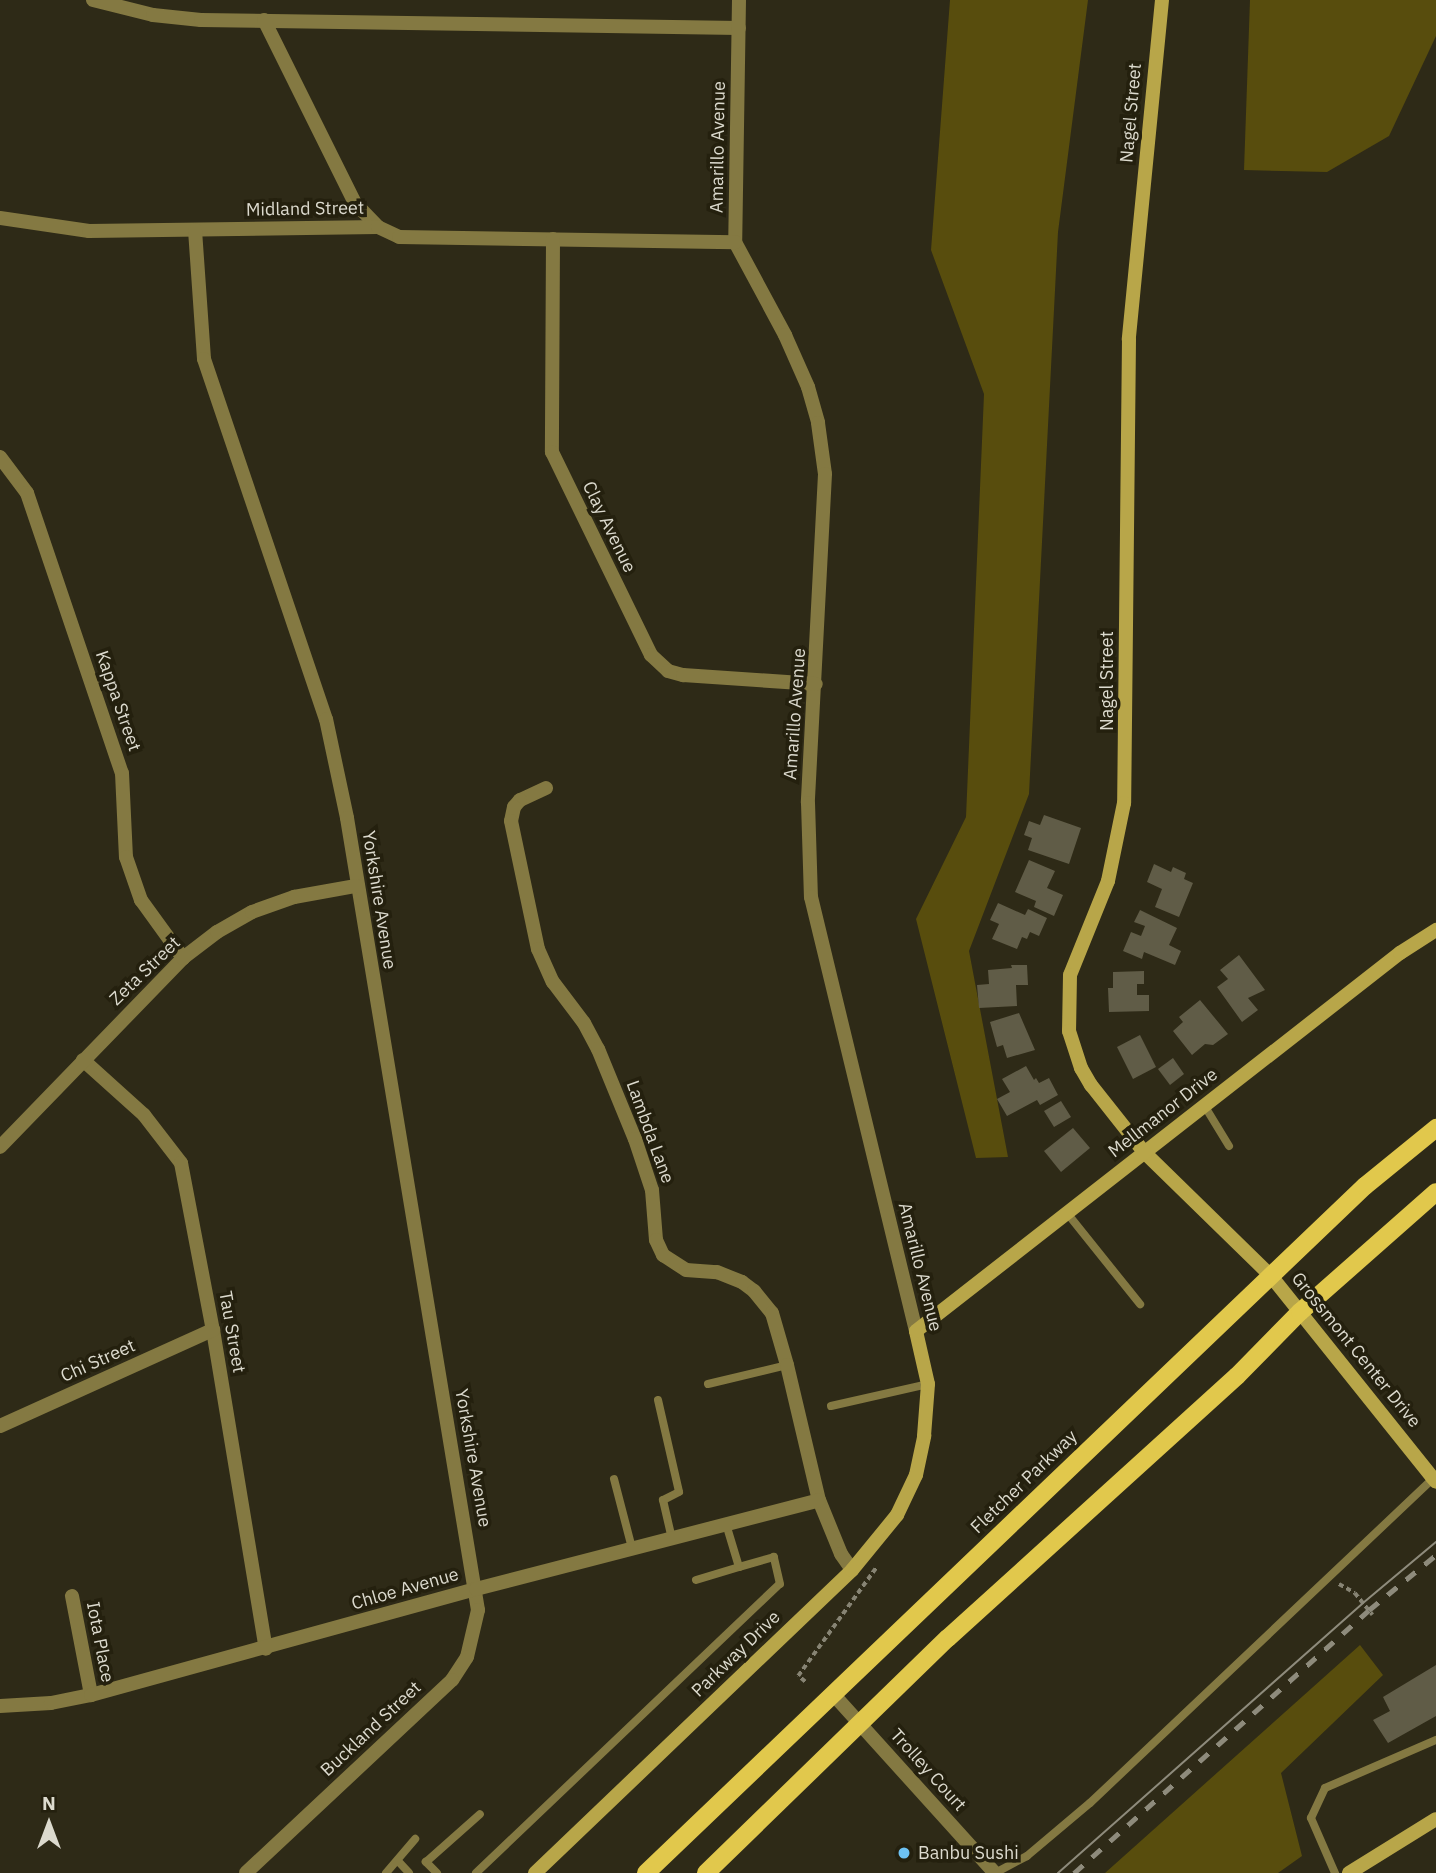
<!DOCTYPE html>
<style>
body{margin:0}
#map{position:relative;width:1436px;height:1873px;overflow:hidden;background:#2e2a17;font-family:"IBM Plex Sans",sans-serif}
div>[style]{position:absolute}
[style*='--x']{left:calc(var(--x)*1px);top:calc(var(--y)*1px);width:calc(var(--w)*1px);rotate:calc(var(--a)*1deg)}
.green>*{inset:0;background:#584d0d}
.building>*{inset:0;background:#605c47}
.path>*{height:3.5px;margin-top:-1.75px;transform-origin:0;background:repeating-linear-gradient(90deg,#878474 0 5px,transparent 0 8.5px)}
.lane>*{height:8px;margin:-4px;padding:0 4px;transform-origin:4px;border-radius:4px;background:#847942}
.street>*{height:14px;margin:-7px;padding:0 7px;transform-origin:7px;border-radius:7px;background:#847942}
.secondary>*{height:14px;margin:-7px;padding:0 7px;transform-origin:7px;border-radius:7px;background:#b8a649}
.primary>*{height:18px;margin:-9px;padding:0 9px;transform-origin:9px;border-radius:9px;background:#e1c84c}
.tram>*{height:2px;margin:-1px;padding:0 1px;transform-origin:1px;border-radius:1px;background:#8e8b7c}
.rail>*{height:5px;margin-top:-2.5px;transform-origin:0;background:repeating-linear-gradient(90deg,#8e8b7c 0 12px,transparent 0 24px)}
.secondary-bridge>*{height:14px;margin:-7px;padding:0 7px;transform-origin:7px;border-radius:7px;background:#b8a649}
.dots>*{width:19px;height:19px;translate:-50% -50%;box-sizing:border-box;border:4px solid #24200e;border-radius:50%}
span{translate:-50% -50%;white-space:nowrap;text-align:center;line-height:1.15;-webkit-text-stroke:7px #24200e;paint-order:stroke}
.street-label{font-size:18px;color:#dcdace}
.poi-label{font-size:18px;color:#dcdace}
.left{translate:0 -50%;text-align:left}
.north{position:absolute;left:14px;top:1789px;width:70px;height:70px;-webkit-text-stroke:5px #24200e;paint-order:stroke;rotate:0deg;font-size:19px;font-weight:700;line-height:28px;text-align:center;color:#dcdace}
.north::after{content:'';display:block;margin:auto;width:24px;height:32px;background:#dcdace;clip-path:polygon(50% 0,100% 100%,50% 72%,0 100%)}
</style>
<div id="map">
<div class="green">
<i style="clip-path:polygon(950px 0,1088px 0,1058px 232px,1029px 794px,969px 951px,1008px 1157px,976px 1158px,916px 919px,966px 817px,984px 394px,931px 250px)"></i>
<i style="clip-path:polygon(1250px 0,1436px 0,1436px 36px,1389px 136px,1327px 172px,1244px 170px)"></i>
<i style="clip-path:polygon(1360px 1645px,1383px 1675px,1281px 1773px,1302px 1856px,1278px 1873px,1105px 1873px)"></i>
</div>
<div class="building">
<i style="clip-path:polygon(1044px 815px,1081px 828px,1069px 864px,1028px 850px,1032px 838px,1024px 835px,1029px 821px,1040px 825px)"></i>
<i style="clip-path:polygon(1029px 860px,1055px 871px,1047px 888px,1063px 895px,1054px 916px,1034px 907px,1036px 901px,1015px 892px)"></i>
<i style="clip-path:polygon(1154px 864px,1171px 872px,1173px 867px,1186px 873px,1184px 879px,1193px 883px,1179px 917px,1155px 907px,1162px 889px,1147px 882px)"></i>
<i style="clip-path:polygon(998px 903px,1025px 915px,1028px 909px,1047px 918px,1039px 936px,1030px 932px,1027px 939px,1022px 937px,1017px 949px,992px 939px,999px 924px,990px 920px)"></i>
<i style="clip-path:polygon(1140px 910px,1177px 928px,1169px 945px,1181px 951px,1175px 965px,1144px 952px,1142px 959px,1123px 951px,1131px 932px,1141px 936px,1145px 926px,1134px 922px)"></i>
<i style="clip-path:polygon(1239px 955px,1265px 990px,1248px 998px,1258px 1010px,1242px 1022px,1217px 987px,1228px 979px,1220px 970px)"></i>
<i style="clip-path:polygon(1011px 965px,1027px 965px,1028px 985px,1016px 985px,1017px 1006px,979px 1008px,977px 985px,989px 984px,988px 970px,1012px 968px)"></i>
<i style="clip-path:polygon(1144px 971px,1144px 984px,1137px 984px,1137px 995px,1149px 995px,1149px 1011px,1109px 1012px,1108px 988px,1113px 988px,1113px 972px)"></i>
<i style="clip-path:polygon(1200px 1000px,1228px 1034px,1213px 1045px,1205px 1044px,1192px 1055px,1173px 1031px,1183px 1022px,1179px 1017px)"></i>
<i style="clip-path:polygon(1019px 1013px,1035px 1050px,1007px 1058px,1003px 1045px,997px 1047px,990px 1022px)"></i>
<i style="clip-path:polygon(1140px 1035px,1156px 1067px,1133px 1079px,1117px 1047px)"></i>
<i style="clip-path:polygon(1173px 1058px,1184px 1074px,1170px 1085px,1158px 1069px)"></i>
<i style="clip-path:polygon(1026px 1066px,1034px 1080px,1036px 1078px,1039px 1083px,1049px 1078px,1058px 1095px,1040px 1105px,1037px 1100px,1007px 1116px,997px 1099px,1010px 1092px,1002px 1079px)"></i>
<i style="clip-path:polygon(1061px 1101px,1071px 1117px,1054px 1127px,1044px 1111px)"></i>
<i style="clip-path:polygon(1073px 1128px,1090px 1148px,1061px 1172px,1044px 1151px)"></i>
<i style="clip-path:polygon(1436px 1665px,1436px 1716px,1388px 1743px,1373px 1720px,1390px 1711px,1383px 1697px)"></i>
</div>
<div class="path">
<i style="--x:1339;--y:1584;--w:18;--a:29"></i>
<i style="--x:1355;--y:1593;--w:28;--a:51"></i>
<i style="--x:805;--y:1682;--w:9;--a:-139"></i>
<i style="--x:798;--y:1676;--w:133;--a:-54.2"></i>
</div>
<div class="lane">
<i style="--x:1204;--y:1105;--w:48;--a:58.6"></i>
<i style="--x:1067;--y:1213;--w:117;--a:51.3"></i>
<i style="--x:708;--y:1384;--w:81;--a:-13.5"></i>
<i style="--x:658;--y:1400;--w:94;--a:77.1"></i>
<i style="--x:679;--y:1492;--w:18;--a:153"></i>
<i style="--x:663;--y:1500;--w:39;--a:77"></i>
<i style="--x:831;--y:1406;--w:99;--a:-12.8"></i>
<i style="--x:614;--y:1479;--w:71;--a:75.4"></i>
<i style="--x:696;--y:1580;--w:45;--a:-16.8"></i>
<i style="--x:398;--y:1861;--w:16;--a:47"></i>
<i style="--x:386;--y:1873;--w:45;--a:-49.5"></i>
<i style="--x:437;--y:1873;--w:16;--a:-135"></i>
<i style="--x:426;--y:1862;--w:72;--a:-41.6"></i>
<i style="--x:476;--y:1873;--w:419;--a:-43.6"></i>
<i style="--x:780;--y:1584;--w:28;--a:-103"></i>
<i style="--x:774;--y:1557;--w:36;--a:164"></i>
<i style="--x:739;--y:1567;--w:45;--a:-106.8"></i>
<i style="--x:995;--y:1873;--w:36;--a:-28"></i>
<i style="--x:1027;--y:1856;--w:82;--a:-40.1"></i>
<i style="--x:1090;--y:1803;--w:473;--a:-43.4"></i>
<i style="--x:1335;--y:1873;--w:60;--a:-113.6"></i>
<i style="--x:1311;--y:1818;--w:33;--a:-65"></i>
<i style="--x:1325;--y:1788;--w:121;--a:-23.4"></i>
</div>
<div class="street">
<i style="--x:93;--y:0;--w:62;--a:14"></i>
<i style="--x:153;--y:15;--w:48;--a:5.9"></i>
<i style="--x:201;--y:20;--w:538;--a:0.85"></i>
<i style="--x:739;--y:0;--w:242;--a:90.9"></i>
<i style="--x:735;--y:242;--w:106;--a:61.7"></i>
<i style="--x:785;--y:335;--w:57;--a:66.1"></i>
<i style="--x:808;--y:387;--w:37;--a:74"></i>
<i style="--x:818;--y:423;--w:51;--a:82.2"></i>
<i style="--x:825;--y:474;--w:329;--a:93"></i>
<i style="--x:808;--y:803;--w:94;--a:88.2"></i>
<i style="--x:811;--y:897;--w:447;--a:76.4"></i>
<i style="--x:264;--y:20;--w:204;--a:63.6"></i>
<i style="--x:355;--y:203;--w:33;--a:46"></i>
<i style="--x:0;--y:218;--w:90;--a:8.3"></i>
<i style="--x:89;--y:231;--w:289;--a:-0.8"></i>
<i style="--x:378;--y:227;--w:23;--a:25"></i>
<i style="--x:399;--y:237;--w:336;--a:0.9"></i>
<i style="--x:195;--y:230;--w:129;--a:86"></i>
<i style="--x:204;--y:359;--w:380;--a:71.3"></i>
<i style="--x:326;--y:719;--w:101;--a:78"></i>
<i style="--x:347;--y:818;--w:803;--a:80.61"></i>
<i style="--x:478;--y:1610;--w:48;--a:103.2"></i>
<i style="--x:467;--y:1657;--w:27;--a:123"></i>
<i style="--x:452;--y:1680;--w:282;--a:136.9"></i>
<i style="--x:553;--y:239;--w:213;--a:90.3"></i>
<i style="--x:552;--y:452;--w:226;--a:64"></i>
<i style="--x:651;--y:655;--w:23;--a:43"></i>
<i style="--x:668;--y:671;--w:16;--a:15"></i>
<i style="--x:683;--y:675;--w:133;--a:3.9"></i>
<i style="--x:0;--y:457;--w:45;--a:53.1"></i>
<i style="--x:27;--y:493;--w:296;--a:71.3"></i>
<i style="--x:122;--y:773;--w:84;--a:87.3"></i>
<i style="--x:126;--y:857;--w:46;--a:70.8"></i>
<i style="--x:141;--y:900;--w:72;--a:54.1"></i>
<i style="--x:546;--y:788;--w:29;--a:155"></i>
<i style="--x:520;--y:800;--w:9;--a:131"></i>
<i style="--x:514;--y:807;--w:14;--a:102"></i>
<i style="--x:511;--y:821;--w:131;--a:78.1"></i>
<i style="--x:538;--y:949;--w:36;--a:66"></i>
<i style="--x:553;--y:982;--w:51;--a:52.9"></i>
<i style="--x:584;--y:1023;--w:30;--a:62"></i>
<i style="--x:598;--y:1049;--w:97;--a:67.7"></i>
<i style="--x:635;--y:1139;--w:54;--a:71.6"></i>
<i style="--x:652;--y:1190;--w:50;--a:85.4"></i>
<i style="--x:656;--y:1240;--w:17;--a:65"></i>
<i style="--x:663;--y:1255;--w:27;--a:33"></i>
<i style="--x:686;--y:1270;--w:31;--a:4"></i>
<i style="--x:717;--y:1272;--w:27;--a:22"></i>
<i style="--x:742;--y:1282;--w:15;--a:37"></i>
<i style="--x:754;--y:1291;--w:28;--a:51"></i>
<i style="--x:772;--y:1313;--w:54;--a:73.9"></i>
<i style="--x:787;--y:1365;--w:139;--a:76.7"></i>
<i style="--x:819;--y:1500;--w:58;--a:67.8"></i>
<i style="--x:841;--y:1554;--w:19;--a:55"></i>
<i style="--x:83;--y:1060;--w:82;--a:42"></i>
<i style="--x:144;--y:1115;--w:61;--a:52.4"></i>
<i style="--x:181;--y:1163;--w:170;--a:79.2"></i>
<i style="--x:213;--y:1330;--w:323;--a:80.6"></i>
<i style="--x:0;--y:1147;--w:263;--a:-45.9"></i>
<i style="--x:183;--y:958;--w:43;--a:-37.4"></i>
<i style="--x:217;--y:932;--w:40;--a:-29.7"></i>
<i style="--x:252;--y:912;--w:45;--a:-19.7"></i>
<i style="--x:294;--y:897;--w:63;--a:-10.1"></i>
<i style="--x:0;--y:1426;--w:234;--a:-24.3"></i>
<i style="--x:72;--y:1596;--w:101;--a:79.1"></i>
<i style="--x:833;--y:1694;--w:241;--a:47.9"></i>
<i style="--x:0;--y:1706;--w:51;--a:-3.4"></i>
<i style="--x:51;--y:1703;--w:41;--a:-11.3"></i>
<i style="--x:91;--y:1695;--w:399;--a:-15.4"></i>
<i style="--x:476;--y:1589;--w:354;--a:-14.5"></i>
</div>
<div class="secondary">
<i style="--x:1162;--y:0;--w:341;--a:95.6"></i>
<i style="--x:1129;--y:339;--w:464;--a:90.6"></i>
<i style="--x:1124;--y:803;--w:80;--a:101.6"></i>
<i style="--x:1108;--y:881;--w:101;--a:112"></i>
<i style="--x:1070;--y:975;--w:56;--a:91"></i>
<i style="--x:1069;--y:1031;--w:39;--a:72"></i>
<i style="--x:1081;--y:1068;--w:20;--a:60"></i>
<i style="--x:1091;--y:1085;--w:85;--a:51.7"></i>
<i style="--x:1144;--y:1152;--w:177;--a:44.3"></i>
<i style="--x:1271;--y:1276;--w:258;--a:51.3"></i>
<i style="--x:535;--y:1873;--w:439;--a:-43.7"></i>
<i style="--x:852;--y:1570;--w:71;--a:-50.7"></i>
<i style="--x:897;--y:1515;--w:44;--a:-64.6"></i>
<i style="--x:916;--y:1475;--w:40;--a:-78"></i>
<i style="--x:924;--y:1436;--w:52;--a:-85.6"></i>
<i style="--x:928;--y:1384;--w:54;--a:-102.8"></i>
<i style="--x:916;--y:1331;--w:614;--a:-37.99"></i>
<i style="--x:1400;--y:953;--w:43;--a:-32.6"></i>
<i style="--x:1349;--y:1873;--w:102;--a:-31.8"></i>
</div>
<div class="primary">
<i style="--x:646;--y:1873;--w:994;--a:-43.7"></i>
<i style="--x:1365;--y:1186;--w:92;--a:-39.2"></i>
<i style="--x:706;--y:1873;--w:337;--a:-44.2"></i>
<i style="--x:948;--y:1638;--w:390;--a:-42.2"></i>
<i style="--x:1237;--y:1376;--w:90;--a:-45.5"></i>
<i style="--x:1300;--y:1312;--w:181;--a:-41.4"></i>
</div>
<div class="tram">
<i style="--x:1058;--y:1873;--w:407;--a:-41.5"></i>
<i style="--x:1363;--y:1603;--w:95;--a:-39.9"></i>
</div>
<div class="rail">
<i style="--x:1074;--y:1873;--w:395;--a:-41.7"></i>
<i style="--x:1369;--y:1610;--w:87;--a:-39.4"></i>
</div>
<div class="secondary-bridge">
<i style="--x:1432;--y:1477;--w:6;--a:51"></i>
</div>
<div class="dots">
<i style="left:904px;top:1853px;background:#6dc2f3"></i>
</div>
<div class="street-label">
<span style="left:1131px;top:113px;rotate:-85deg">Nagel Street</span>
<span style="left:718px;top:147px;rotate:-89deg">Amarillo Avenue</span>
<span style="left:305px;top:209px;rotate:-1deg">Midland Street</span>
<span style="left:609px;top:527px;rotate:64deg">Clay Avenue</span>
<span style="left:1107px;top:681px;rotate:-90deg">Nagel Street</span>
<span style="left:118px;top:701px;rotate:71deg">Kappa Street</span>
<span style="left:795px;top:714px;rotate:-86deg">Amarillo Avenue</span>
<span style="left:379px;top:900px;rotate:81deg">Yorkshire Avenue</span>
<span style="left:145px;top:971px;rotate:-44deg">Zeta Street</span>
<span style="left:1163px;top:1113px;rotate:-38deg">Mellmanor Drive</span>
<span style="left:650px;top:1132px;rotate:70deg">Lambda Lane</span>
<span style="left:920px;top:1267px;rotate:76deg">Amarillo Avenue</span>
<span style="left:232px;top:1332px;rotate:80deg">Tau Street</span>
<span style="left:1356px;top:1350px;rotate:51deg">Grossmont Center Drive</span>
<span style="left:98px;top:1361px;rotate:-24deg">Chi Street</span>
<span style="left:473px;top:1458px;rotate:80deg">Yorkshire Avenue</span>
<span style="left:1024px;top:1482px;rotate:-44deg">Fletcher Parkway</span>
<span style="left:405px;top:1589px;rotate:-16deg">Chloe Avenue</span>
<span style="left:100px;top:1642px;rotate:79deg">Iota Place</span>
<span style="left:736px;top:1654px;rotate:-44deg">Parkway Drive</span>
<span style="left:371px;top:1729px;rotate:-43deg">Buckland Street</span>
<span style="left:928px;top:1770px;rotate:48deg">Trolley Court</span>
</div>
<div class="poi-label">
<span class="left" style="left:918px;top:1853px">Banbu Sushi</span>
</div>
<div class="north">N</div>
</div>
